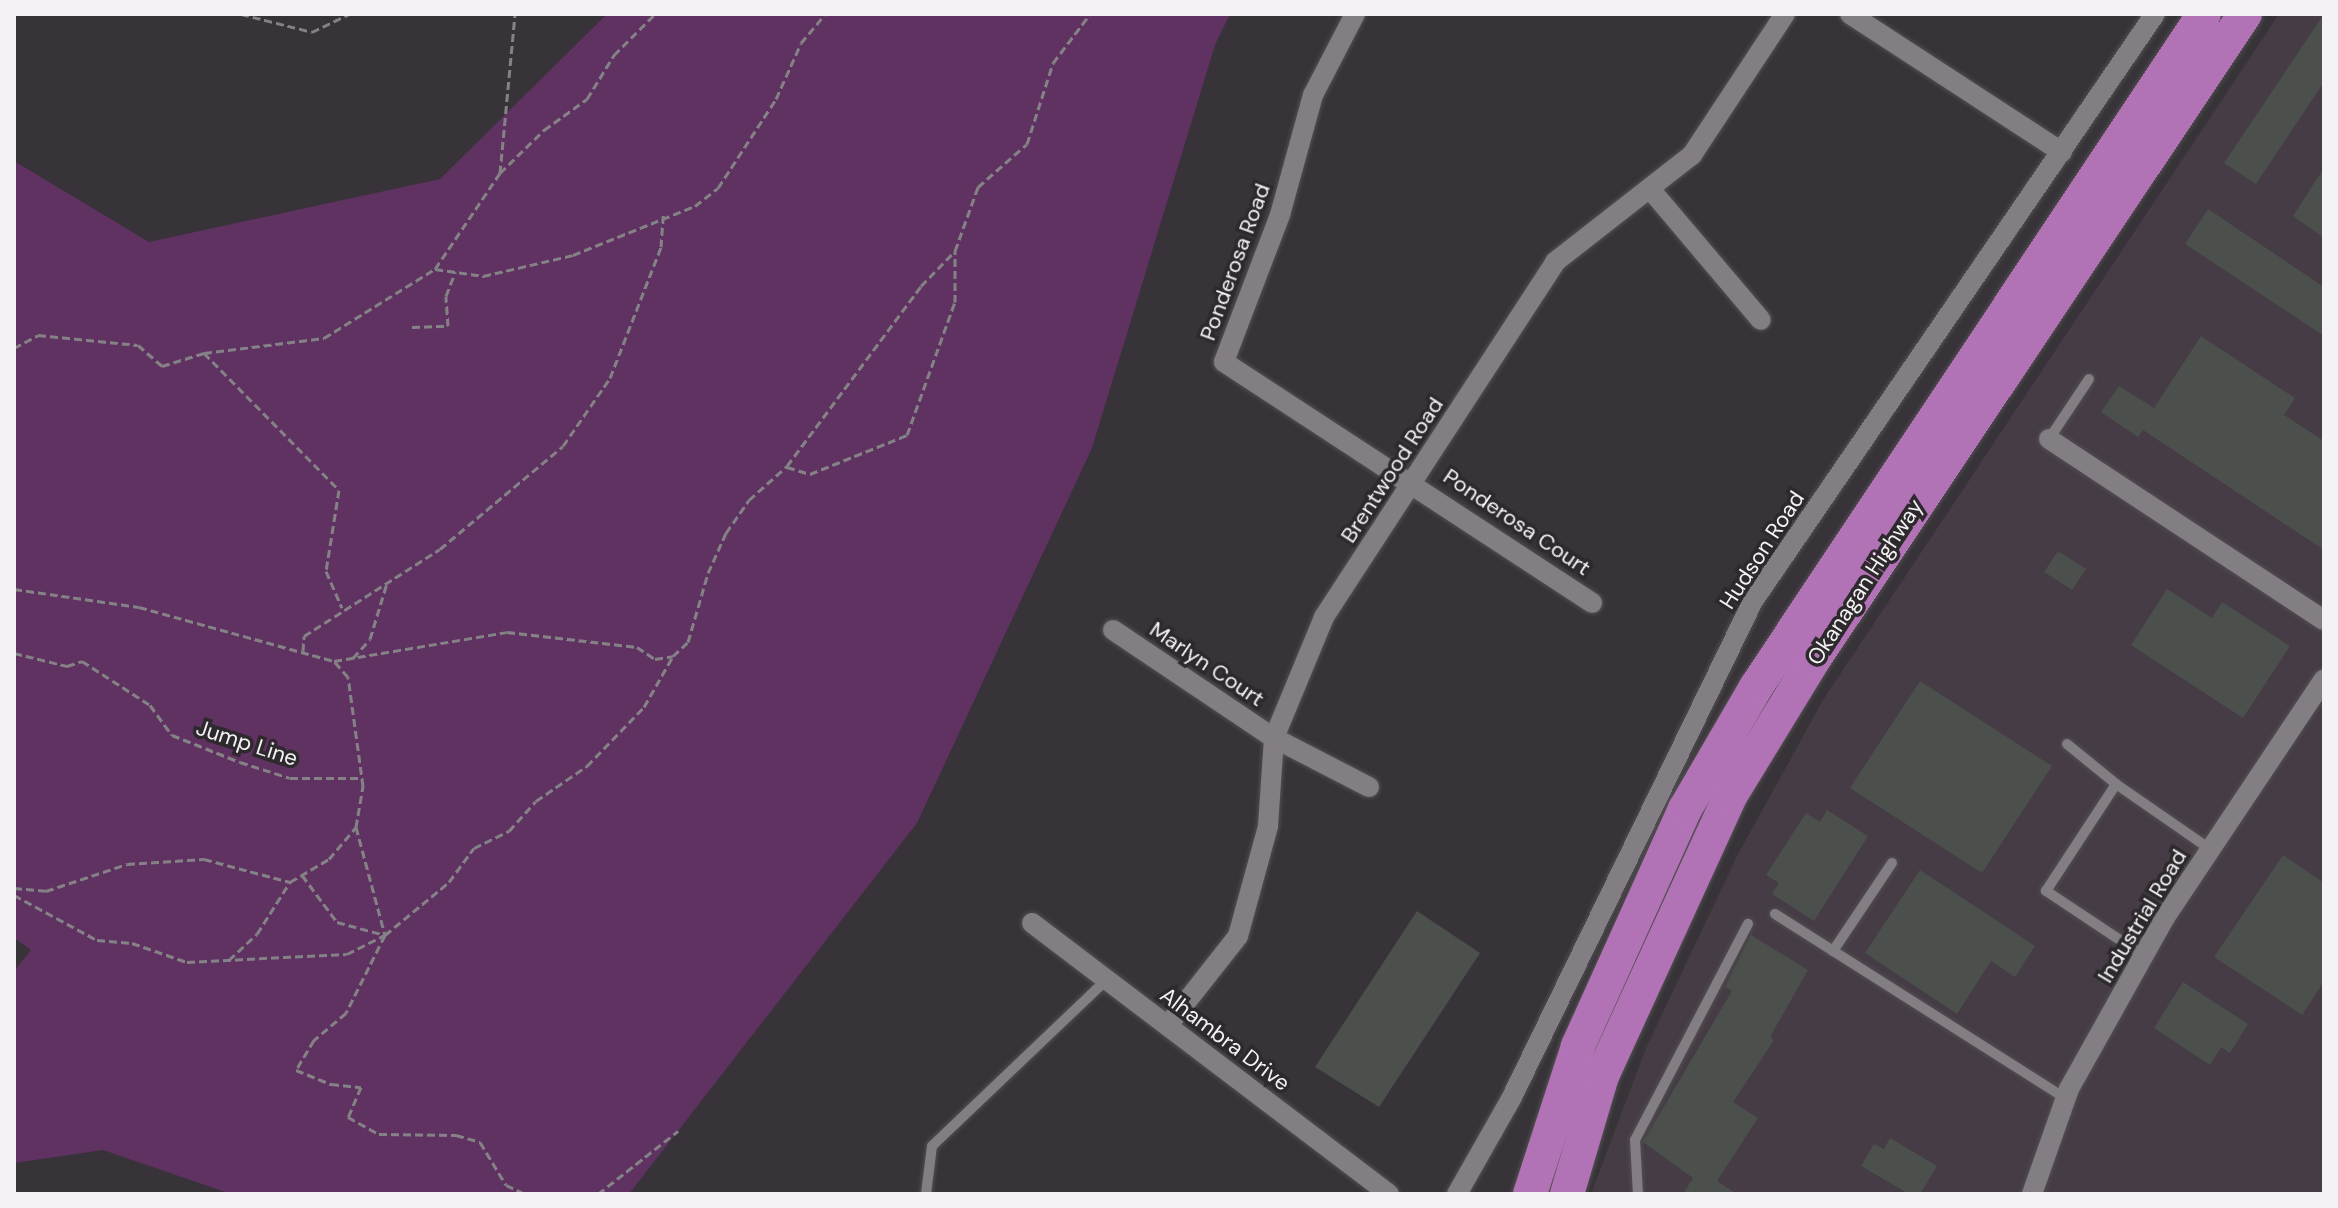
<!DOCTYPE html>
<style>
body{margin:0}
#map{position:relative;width:2338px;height:1208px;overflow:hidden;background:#373338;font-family:"DM Sans",sans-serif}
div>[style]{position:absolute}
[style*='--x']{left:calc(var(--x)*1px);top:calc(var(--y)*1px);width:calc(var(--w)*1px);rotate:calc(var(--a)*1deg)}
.built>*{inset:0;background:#453c45}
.green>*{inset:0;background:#5f3262}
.building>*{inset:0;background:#4b504c}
.path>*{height:3px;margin-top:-1.5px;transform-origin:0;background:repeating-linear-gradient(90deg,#858286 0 8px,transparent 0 12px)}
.roads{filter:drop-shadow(0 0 2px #524f52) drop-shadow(0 0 2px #524f52)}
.service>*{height:10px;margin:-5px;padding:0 5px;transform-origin:5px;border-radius:5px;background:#837e83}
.minor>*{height:20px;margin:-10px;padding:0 10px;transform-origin:10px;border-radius:10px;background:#837e83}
.trunk>*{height:34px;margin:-17px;padding:0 17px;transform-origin:17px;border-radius:17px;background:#b273b6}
span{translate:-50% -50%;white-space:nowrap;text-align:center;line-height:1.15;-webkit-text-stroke:7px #2d292d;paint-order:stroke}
.street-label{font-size:22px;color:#f4f2f4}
.frame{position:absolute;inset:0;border:16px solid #f4f2f4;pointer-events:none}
</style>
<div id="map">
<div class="built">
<i style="clip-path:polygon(2279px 14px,2324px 14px,2324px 1194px,1591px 1194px,1646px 1048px,1737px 856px,1823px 700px)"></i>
</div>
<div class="green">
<i style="clip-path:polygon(607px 14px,1230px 14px,1215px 45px,1092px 448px,917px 823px,629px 1194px,231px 1194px,103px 1150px,14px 1163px,14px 971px,31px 950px,14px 938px,14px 161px,149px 242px,440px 179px)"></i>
</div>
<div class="building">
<i style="clip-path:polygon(2324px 14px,2324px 82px,2256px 184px,2224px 163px)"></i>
<i style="clip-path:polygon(2324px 168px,2324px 238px,2293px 216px)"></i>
<i style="clip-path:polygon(2208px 209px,2324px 287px,2324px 336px,2185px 244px)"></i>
<i style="clip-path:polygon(2201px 336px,2295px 398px,2284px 415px,2324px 441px,2324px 550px,2143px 430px,2138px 437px,2101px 412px,2119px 386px,2154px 408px)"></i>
<i style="clip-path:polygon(2058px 551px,2086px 569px,2072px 590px,2044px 572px)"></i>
<i style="clip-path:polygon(2167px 589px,2212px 618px,2222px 602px,2290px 646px,2243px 718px,2131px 645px)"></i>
<i style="clip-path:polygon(1920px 681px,2052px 766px,1982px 873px,1850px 788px)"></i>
<i style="clip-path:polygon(1827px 810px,1868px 836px,1814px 921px,1772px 894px,1779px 883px,1766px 875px,1806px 813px,1820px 822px)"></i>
<i style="clip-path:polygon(2283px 855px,2324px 883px,2324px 981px,2302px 1015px,2214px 957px)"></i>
<i style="clip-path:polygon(1920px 870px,2035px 946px,2015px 977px,1991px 961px,1957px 1014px,1865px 953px)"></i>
<i style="clip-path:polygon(1417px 911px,1480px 953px,1379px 1107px,1315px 1067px)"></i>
<i style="clip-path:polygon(1751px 935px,1808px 970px,1770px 1037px,1774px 1040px,1733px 1102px,1758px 1118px,1717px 1181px,1737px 1194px,1683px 1194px,1693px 1178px,1643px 1142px,1732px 991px,1725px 987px)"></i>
<i style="clip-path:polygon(2183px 982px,2248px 1024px,2230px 1053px,2221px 1047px,2210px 1065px,2154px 1028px)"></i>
<i style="clip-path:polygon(1890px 1138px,1937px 1166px,1920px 1194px,1909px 1194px,1861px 1166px,1874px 1144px,1884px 1149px)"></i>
</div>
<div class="path">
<i style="--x:241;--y:14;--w:73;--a:14.2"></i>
<i style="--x:312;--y:32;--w:41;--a:-25.9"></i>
<i style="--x:500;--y:173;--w:62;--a:-44.3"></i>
<i style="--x:544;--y:130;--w:53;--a:-35.8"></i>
<i style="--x:587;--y:99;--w:52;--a:-58.5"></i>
<i style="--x:614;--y:55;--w:58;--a:-45"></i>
<i style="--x:435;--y:269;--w:49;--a:8.3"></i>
<i style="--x:483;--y:276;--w:92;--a:-13.1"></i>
<i style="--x:573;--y:255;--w:131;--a:-21.9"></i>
<i style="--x:695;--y:206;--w:29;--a:-38"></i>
<i style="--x:718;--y:188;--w:106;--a:-56.9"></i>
<i style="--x:776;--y:99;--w:61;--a:-65.9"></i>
<i style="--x:801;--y:43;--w:38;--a:-50"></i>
<i style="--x:412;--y:327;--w:36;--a:-2"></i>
<i style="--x:448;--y:326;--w:30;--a:-94"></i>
<i style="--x:446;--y:296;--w:26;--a:-69"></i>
<i style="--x:14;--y:348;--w:27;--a:-28"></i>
<i style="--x:38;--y:335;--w:100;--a:5.7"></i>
<i style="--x:138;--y:345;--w:32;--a:41"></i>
<i style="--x:162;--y:366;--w:44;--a:-17.2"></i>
<i style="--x:204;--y:353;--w:121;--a:-7.1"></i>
<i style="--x:324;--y:338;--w:131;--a:-31.9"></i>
<i style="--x:435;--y:269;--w:116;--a:-55.9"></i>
<i style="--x:500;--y:173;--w:160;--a:-84.6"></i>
<i style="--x:204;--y:353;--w:192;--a:45.4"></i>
<i style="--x:339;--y:490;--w:82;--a:99.1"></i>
<i style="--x:326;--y:571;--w:40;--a:66.6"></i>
<i style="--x:787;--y:467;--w:24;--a:17"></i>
<i style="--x:810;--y:474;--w:105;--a:-21.9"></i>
<i style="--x:907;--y:435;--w:141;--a:-70.2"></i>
<i style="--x:955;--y:302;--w:51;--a:-90"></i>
<i style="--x:14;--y:589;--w:126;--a:8.2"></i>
<i style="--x:139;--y:607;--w:202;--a:15.5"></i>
<i style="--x:334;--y:661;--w:175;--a:-9.5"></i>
<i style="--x:507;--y:632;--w:131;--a:6.6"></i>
<i style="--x:637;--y:647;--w:22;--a:34"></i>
<i style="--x:655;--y:659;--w:18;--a:-9"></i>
<i style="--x:673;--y:656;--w:21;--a:-43"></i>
<i style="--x:688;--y:642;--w:72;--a:-73.8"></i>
<i style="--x:708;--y:573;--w:44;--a:-65.8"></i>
<i style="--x:726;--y:533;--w:40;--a:-55.1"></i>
<i style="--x:749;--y:500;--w:51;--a:-41.8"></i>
<i style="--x:787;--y:466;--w:224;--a:-53.3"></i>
<i style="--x:921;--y:286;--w:49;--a:-45.8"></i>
<i style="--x:955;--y:251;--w:68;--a:-70.2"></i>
<i style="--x:978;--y:187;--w:65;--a:-41.3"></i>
<i style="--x:1027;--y:144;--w:85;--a:-72.2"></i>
<i style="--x:1053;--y:63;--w:61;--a:-52.9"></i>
<i style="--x:303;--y:651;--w:15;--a:-86"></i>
<i style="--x:304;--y:636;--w:161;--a:-32.6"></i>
<i style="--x:440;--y:549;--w:160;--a:-39.9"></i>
<i style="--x:563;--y:446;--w:83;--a:-55.3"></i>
<i style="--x:610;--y:378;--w:141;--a:-68.7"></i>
<i style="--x:661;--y:247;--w:32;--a:-86"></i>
<i style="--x:14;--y:653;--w:55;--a:13.8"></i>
<i style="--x:67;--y:666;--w:16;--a:-18"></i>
<i style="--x:82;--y:661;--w:81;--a:32.9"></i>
<i style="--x:150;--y:705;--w:37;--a:54"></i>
<i style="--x:172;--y:735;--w:73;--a:21.7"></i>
<i style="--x:240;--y:762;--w:52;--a:17.7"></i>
<i style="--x:290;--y:778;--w:72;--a:0"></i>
<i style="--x:353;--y:658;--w:25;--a:-48"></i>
<i style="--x:370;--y:639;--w:59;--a:-73.1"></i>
<i style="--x:356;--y:827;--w:112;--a:75"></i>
<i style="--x:385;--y:935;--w:87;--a:116.6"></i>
<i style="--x:346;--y:1013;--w:42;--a:139.8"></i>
<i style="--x:314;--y:1040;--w:35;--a:121"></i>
<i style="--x:296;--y:1070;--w:38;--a:22"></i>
<i style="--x:331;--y:1084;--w:30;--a:6"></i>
<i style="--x:361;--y:1087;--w:33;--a:113"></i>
<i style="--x:348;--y:1117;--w:35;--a:29"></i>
<i style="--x:379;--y:1134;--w:77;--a:0.7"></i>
<i style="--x:456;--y:1135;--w:25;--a:16"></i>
<i style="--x:480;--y:1142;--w:50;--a:58.8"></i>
<i style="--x:506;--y:1185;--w:21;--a:25"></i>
<i style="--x:302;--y:875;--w:59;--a:53.3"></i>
<i style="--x:337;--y:922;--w:50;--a:15.2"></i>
<i style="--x:14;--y:888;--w:32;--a:5"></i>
<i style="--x:46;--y:891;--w:85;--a:-18.4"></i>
<i style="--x:127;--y:864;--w:77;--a:-3.7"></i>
<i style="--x:204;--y:859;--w:89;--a:15"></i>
<i style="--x:290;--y:882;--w:45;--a:-30.5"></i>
<i style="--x:329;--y:859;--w:42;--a:-49.8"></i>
<i style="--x:356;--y:827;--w:42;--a:-80.3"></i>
<i style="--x:363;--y:786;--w:110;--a:-97.8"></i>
<i style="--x:348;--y:677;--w:21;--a:-131"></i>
<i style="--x:14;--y:895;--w:94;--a:28.5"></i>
<i style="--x:97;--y:940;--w:35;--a:5"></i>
<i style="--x:132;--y:943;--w:58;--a:19.1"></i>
<i style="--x:187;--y:962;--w:160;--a:-2.9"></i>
<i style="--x:347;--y:954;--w:42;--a:-26.6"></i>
<i style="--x:385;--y:935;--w:83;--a:-39.6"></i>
<i style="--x:449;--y:882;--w:42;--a:-53.7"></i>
<i style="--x:474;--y:848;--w:39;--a:-26"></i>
<i style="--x:509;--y:831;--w:40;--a:-48"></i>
<i style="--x:536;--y:801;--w:62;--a:-34.5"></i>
<i style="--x:587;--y:766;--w:82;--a:-46"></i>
<i style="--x:644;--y:707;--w:56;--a:-60.3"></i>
<i style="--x:229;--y:960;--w:38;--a:-43"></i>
<i style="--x:257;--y:934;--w:62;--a:-57.6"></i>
<i style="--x:598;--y:1194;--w:102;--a:-38.2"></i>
</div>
<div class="roads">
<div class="service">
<i style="--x:2049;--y:439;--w:72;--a:-56.3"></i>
<i style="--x:2067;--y:744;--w:63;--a:39.2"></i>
<i style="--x:1775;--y:914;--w:345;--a:32.4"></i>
<i style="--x:1833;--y:951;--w:106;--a:-56.2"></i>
<i style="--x:2144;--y:956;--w:118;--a:-146.4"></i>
<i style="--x:2046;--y:891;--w:128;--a:-56.8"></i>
<i style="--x:2116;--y:784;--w:114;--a:34.7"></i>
<i style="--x:926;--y:1194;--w:48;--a:-82.9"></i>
<i style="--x:932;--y:1146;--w:239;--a:-43.6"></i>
<i style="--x:1638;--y:1194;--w:54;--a:-93.2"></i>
<i style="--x:1635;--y:1140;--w:244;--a:-62.4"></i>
</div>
<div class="minor">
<i style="--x:1355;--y:14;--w:91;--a:117.4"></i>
<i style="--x:1313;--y:95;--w:124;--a:105.4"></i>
<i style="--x:1280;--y:215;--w:157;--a:110.9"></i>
<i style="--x:1224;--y:362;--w:440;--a:33.2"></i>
<i style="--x:1850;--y:14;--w:253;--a:33.1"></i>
<i style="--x:1651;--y:190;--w:170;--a:49.8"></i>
<i style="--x:2049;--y:439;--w:329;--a:33.4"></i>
<i style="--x:1113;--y:630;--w:194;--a:33.9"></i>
<i style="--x:1274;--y:738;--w:107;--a:27.3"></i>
<i style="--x:1032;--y:923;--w:448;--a:37.2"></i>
<i style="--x:1168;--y:1025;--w:113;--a:-51.8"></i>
<i style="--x:1238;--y:936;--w:114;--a:-74.7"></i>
<i style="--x:1268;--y:826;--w:88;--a:-86.1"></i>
<i style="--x:1274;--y:738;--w:131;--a:-67.5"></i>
<i style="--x:1324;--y:617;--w:424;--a:-56.9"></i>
<i style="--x:1555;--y:262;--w:174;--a:-38"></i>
<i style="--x:1692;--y:155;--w:169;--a:-56.6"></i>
<i style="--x:1457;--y:1194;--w:112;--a:-60.4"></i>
<i style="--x:1512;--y:1097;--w:551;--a:-64.09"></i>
<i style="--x:1753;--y:601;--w:711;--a:-55.6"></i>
<i style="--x:2032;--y:1194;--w:111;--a:-70.6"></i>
<i style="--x:2069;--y:1089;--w:195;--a:-60.8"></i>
<i style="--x:2164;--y:919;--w:288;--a:-56.3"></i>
</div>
<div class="trunk">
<i style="--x:1530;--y:1194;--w:156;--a:-72"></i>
<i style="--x:1578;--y:1046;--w:260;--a:-65.7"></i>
<i style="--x:1685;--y:809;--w:141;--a:-59.8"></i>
<i style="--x:1756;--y:687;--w:808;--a:-56.35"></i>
<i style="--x:1567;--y:1194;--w:123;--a:-73.5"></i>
<i style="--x:1602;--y:1076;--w:306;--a:-65.4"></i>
<i style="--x:1729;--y:798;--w:159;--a:-58.6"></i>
<i style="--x:1812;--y:662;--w:779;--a:-56.25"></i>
</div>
</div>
<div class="street-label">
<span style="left:1235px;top:262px;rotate:-70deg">Ponderosa Road</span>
<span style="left:1392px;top:470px;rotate:-57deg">Brentwood Road</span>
<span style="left:1517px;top:522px;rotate:34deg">Ponderosa Court</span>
<span style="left:1762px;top:550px;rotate:-57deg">Hudson Road</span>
<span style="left:1865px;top:582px;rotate:-57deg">Okanagan Highway</span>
<span style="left:1207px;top:664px;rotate:34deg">Marlyn Court</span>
<span style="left:247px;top:743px;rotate:18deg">Jump Line</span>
<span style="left:2142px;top:916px;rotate:-59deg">Industrial Road</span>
<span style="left:1225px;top:1039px;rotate:37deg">Alhambra Drive</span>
</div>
<div class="frame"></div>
</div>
